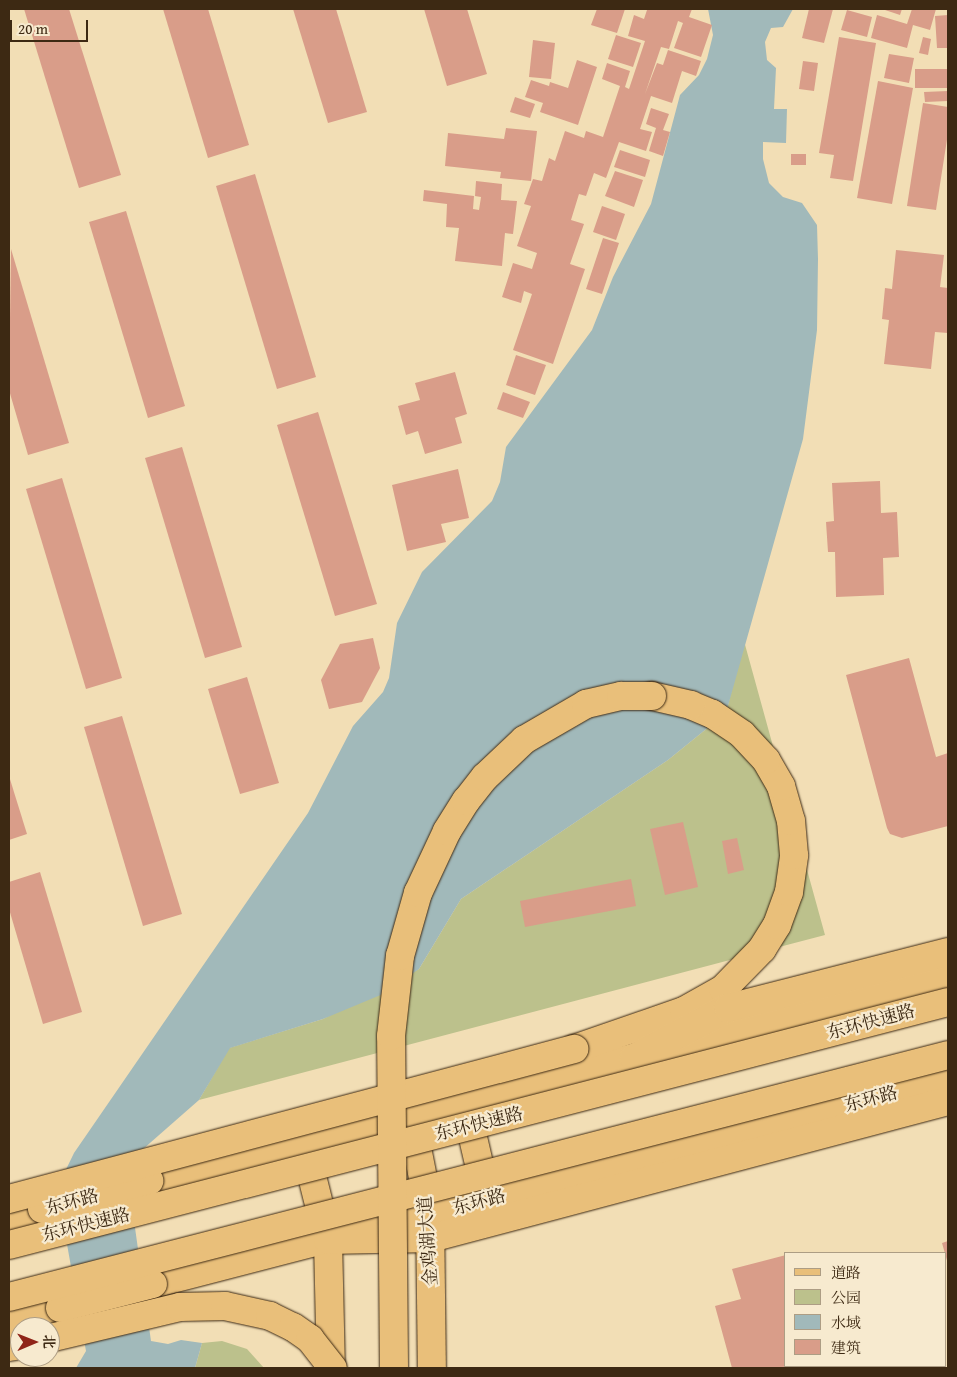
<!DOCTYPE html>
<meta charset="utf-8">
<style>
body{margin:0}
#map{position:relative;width:957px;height:1377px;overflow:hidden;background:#f2deb5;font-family:"Gentium Book Plus","Noto Serif SC",serif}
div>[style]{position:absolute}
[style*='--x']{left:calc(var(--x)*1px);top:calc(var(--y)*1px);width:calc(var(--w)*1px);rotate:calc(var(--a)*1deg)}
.green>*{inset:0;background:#bcc18c}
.water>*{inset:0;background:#a1b9ba}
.building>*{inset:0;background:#d99d89}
.roads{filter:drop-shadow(0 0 1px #3d2913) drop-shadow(0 0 1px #3d2913)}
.primary>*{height:28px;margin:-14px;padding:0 14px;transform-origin:14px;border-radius:14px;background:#e9bf7a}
.highway>*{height:28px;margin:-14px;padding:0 14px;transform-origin:14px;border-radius:14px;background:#e9bf7a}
.bridges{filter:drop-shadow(0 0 1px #3d2913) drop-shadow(0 0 1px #3d2913)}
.primary-bridge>*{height:28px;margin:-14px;padding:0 14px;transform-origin:14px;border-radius:14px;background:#e9bf7a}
.highway-bridge>*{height:28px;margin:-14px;padding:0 14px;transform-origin:14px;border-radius:14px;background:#e9bf7a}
span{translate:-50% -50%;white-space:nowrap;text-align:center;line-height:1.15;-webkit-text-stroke:4.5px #f7eacf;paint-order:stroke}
.street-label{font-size:18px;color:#3d2913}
.frame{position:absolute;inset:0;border:10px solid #3d2913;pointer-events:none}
.legend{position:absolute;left:784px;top:1252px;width:162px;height:115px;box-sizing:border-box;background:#f7eacf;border:1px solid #ad9d84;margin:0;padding:6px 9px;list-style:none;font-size:15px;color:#3d2913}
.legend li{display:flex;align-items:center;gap:10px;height:25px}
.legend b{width:25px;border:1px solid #ad9d84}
.north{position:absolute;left:10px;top:1317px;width:50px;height:50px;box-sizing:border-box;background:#f7eacf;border:1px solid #ad9d84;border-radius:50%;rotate:89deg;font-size:14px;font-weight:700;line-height:20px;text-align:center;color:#3d2913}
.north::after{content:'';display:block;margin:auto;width:18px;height:22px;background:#8f2418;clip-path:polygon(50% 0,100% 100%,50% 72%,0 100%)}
.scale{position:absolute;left:10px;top:20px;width:78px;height:22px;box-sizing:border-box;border:2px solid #3d2913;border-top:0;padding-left:6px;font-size:15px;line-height:18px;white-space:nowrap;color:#3d2913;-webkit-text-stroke:4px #f7eacf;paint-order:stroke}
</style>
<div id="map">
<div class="green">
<i style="clip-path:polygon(744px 641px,825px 935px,199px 1100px,229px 1048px,323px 1019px,419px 969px,461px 899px,668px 760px,726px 713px)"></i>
<i style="clip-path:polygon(222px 1341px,247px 1349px,264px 1368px,195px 1368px,202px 1343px)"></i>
</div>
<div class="water">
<i style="clip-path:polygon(708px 9px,793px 9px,783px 27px,771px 28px,765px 42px,767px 60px,776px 68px,774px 109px,787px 109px,786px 143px,763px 142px,763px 159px,769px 183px,783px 197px,802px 203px,817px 225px,818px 259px,817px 330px,803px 439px,726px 713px,668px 760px,461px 899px,419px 969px,383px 994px,323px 1019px,230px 1048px,199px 1100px,126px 1164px,151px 1341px,168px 1344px,181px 1340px,202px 1343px,195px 1368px,76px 1368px,86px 1351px,57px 1188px,74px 1153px,308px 813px,353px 726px,383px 692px,389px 678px,397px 623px,422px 572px,492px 501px,500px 482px,506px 447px,592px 330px,613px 277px,651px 204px,680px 95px,699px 75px,707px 59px,713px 35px)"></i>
</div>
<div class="building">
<i style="clip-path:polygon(24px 9px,69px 9px,121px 175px,79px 188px)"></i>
<i style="clip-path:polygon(163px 9px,208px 9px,249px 145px,208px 158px)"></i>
<i style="clip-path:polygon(293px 9px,336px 9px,367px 112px,328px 123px)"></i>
<i style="clip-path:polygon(424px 9px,467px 9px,487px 74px,447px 86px)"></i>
<i style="clip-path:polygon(597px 9px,625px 9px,617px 33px,591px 25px)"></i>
<i style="clip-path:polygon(643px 9px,692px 9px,689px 17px,712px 25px,701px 57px,674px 48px,683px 23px,678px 21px,669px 49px,661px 47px,645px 94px,657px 63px,663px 65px,668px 50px,701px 61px,696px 76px,682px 71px,672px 103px,651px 96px,640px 129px,652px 132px,646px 151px,619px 142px,606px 178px,594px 173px,586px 196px,579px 194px,571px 220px,584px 224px,570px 264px,585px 269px,553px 364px,513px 350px,532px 294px,524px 291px,521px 303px,502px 297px,513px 263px,532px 269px,537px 253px,517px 246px,531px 206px,524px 204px,533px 179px,542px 181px,549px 158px,555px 161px,565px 131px,584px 138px,586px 131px,603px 137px,620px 86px,602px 79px,607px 63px,630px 71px,625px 87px,629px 89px,645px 41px,628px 36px,634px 15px,644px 19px,647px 10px)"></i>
<i style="clip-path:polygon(809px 9px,833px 9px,824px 43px,802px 38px)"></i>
<i style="clip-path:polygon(882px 9px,902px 9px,900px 15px)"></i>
<i style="clip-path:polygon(912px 9px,936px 9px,930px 30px,913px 25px,907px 48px,871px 38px,877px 15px,907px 24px)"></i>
<i style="clip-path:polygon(847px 10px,872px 17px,867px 37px,841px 30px)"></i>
<i style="clip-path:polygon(948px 15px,948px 48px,937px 48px,935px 16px)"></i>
<i style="clip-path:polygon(616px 35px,641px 43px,633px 67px,608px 59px)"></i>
<i style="clip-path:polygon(839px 37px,876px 43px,853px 181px,830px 178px,834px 155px,819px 153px)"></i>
<i style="clip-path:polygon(923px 37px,931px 39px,928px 55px,919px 53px)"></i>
<i style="clip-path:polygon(533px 40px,555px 43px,551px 79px,529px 77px)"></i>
<i style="clip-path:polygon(889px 54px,914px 58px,909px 83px,884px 78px)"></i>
<i style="clip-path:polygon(577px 60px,597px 67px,578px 125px,540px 112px,543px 103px,525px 97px,531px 80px,549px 86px,550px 82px,568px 88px)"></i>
<i style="clip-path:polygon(803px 61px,818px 63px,814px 91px,799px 89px)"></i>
<i style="clip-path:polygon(915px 69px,948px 69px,948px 88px,915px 88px)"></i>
<i style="clip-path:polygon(878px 81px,913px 88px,892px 204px,857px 198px)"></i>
<i style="clip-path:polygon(948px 91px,948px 101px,925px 102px,924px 92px)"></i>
<i style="clip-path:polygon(515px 97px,535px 104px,530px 118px,510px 112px)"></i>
<i style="clip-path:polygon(923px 103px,948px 107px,948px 133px,936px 210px,907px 206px)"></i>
<i style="clip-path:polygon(651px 108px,669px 114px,663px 130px,670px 132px,663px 156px,649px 151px,656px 128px,646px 124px)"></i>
<i style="clip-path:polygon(506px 128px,537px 131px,531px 181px,500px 178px,501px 172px,445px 166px,448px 133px,504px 139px)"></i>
<i style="clip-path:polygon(620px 150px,650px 160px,645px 177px,614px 167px)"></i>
<i style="clip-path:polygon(791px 154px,806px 154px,806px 165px,791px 165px)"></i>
<i style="clip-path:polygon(615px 171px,643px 180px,634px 207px,605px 196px)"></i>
<i style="clip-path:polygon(255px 174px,316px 377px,277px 389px,216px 186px)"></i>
<i style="clip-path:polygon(476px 181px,502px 184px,501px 200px,517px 201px,513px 234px,505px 233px,502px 266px,455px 261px,459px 228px,446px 227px,447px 204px,423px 201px,424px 190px,474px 196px,473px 209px,479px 210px,481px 197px,475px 196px)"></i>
<i style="clip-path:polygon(602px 206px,625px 214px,616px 240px,593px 232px)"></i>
<i style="clip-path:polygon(126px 211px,185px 406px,148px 418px,89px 222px)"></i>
<i style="clip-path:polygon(603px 238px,619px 243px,602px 294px,586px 289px)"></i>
<i style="clip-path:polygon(11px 249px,69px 443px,28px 455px,9px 390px)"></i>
<i style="clip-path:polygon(896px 250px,944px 255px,940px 287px,948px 288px,948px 333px,935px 332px,931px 369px,884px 364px,889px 320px,882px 319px,885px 288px,892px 289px)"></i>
<i style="clip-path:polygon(516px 355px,546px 365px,535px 395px,506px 385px)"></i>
<i style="clip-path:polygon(455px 372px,467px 414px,455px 418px,462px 443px,425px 454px,418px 431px,406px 435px,398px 406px,420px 400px,415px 383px)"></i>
<i style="clip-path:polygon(503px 392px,530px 402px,523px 418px,497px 409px)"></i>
<i style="clip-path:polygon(318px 412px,377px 604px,335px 616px,277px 425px)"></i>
<i style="clip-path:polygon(182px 447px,242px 647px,205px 658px,145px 458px)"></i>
<i style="clip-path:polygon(458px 469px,469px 518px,441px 524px,446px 542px,407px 551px,392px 485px)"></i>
<i style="clip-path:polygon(62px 478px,122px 678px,86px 689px,26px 489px)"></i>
<i style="clip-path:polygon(880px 481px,881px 513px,897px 512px,899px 557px,883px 558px,884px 595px,836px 597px,835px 552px,828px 552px,826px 522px,834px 521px,832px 483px)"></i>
<i style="clip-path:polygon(373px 638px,380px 668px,362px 702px,329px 709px,321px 680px,340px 644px)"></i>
<i style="clip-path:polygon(909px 658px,936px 757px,948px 753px,948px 826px,902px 838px,890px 834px,887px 828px,846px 675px)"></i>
<i style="clip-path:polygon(247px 677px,279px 783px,240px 794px,208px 689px)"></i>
<i style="clip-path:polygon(122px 716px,182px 914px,143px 926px,84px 727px)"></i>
<i style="clip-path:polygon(9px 776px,27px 834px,9px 840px)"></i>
<i style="clip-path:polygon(683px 822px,698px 887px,665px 895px,650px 829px)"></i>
<i style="clip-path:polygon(737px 838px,744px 870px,728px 874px,722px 841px)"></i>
<i style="clip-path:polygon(40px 872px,82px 1012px,43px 1024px,9px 909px,9px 882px)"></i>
<i style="clip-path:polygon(631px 879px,636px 906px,525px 927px,520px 901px)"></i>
<i style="clip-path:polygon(948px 1241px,948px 1264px,942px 1243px)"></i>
<i style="clip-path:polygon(786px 1255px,786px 1366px,816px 1368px,732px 1368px,715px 1306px,741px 1299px,732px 1269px)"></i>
</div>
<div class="roads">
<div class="primary">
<i style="--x:465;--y:1103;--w:98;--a:77"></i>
<i style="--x:411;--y:1117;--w:99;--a:78.9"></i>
<i style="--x:430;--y:1214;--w:154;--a:89.3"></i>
<i style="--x:304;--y:1144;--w:99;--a:76"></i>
<i style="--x:328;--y:1240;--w:128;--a:88.7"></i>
<i style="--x:149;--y:1181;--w:824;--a:-14.26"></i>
<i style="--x:9;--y:1218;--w:34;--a:-15"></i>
<i style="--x:153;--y:1284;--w:821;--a:-14.53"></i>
<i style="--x:9;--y:1321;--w:53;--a:-14.3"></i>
</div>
<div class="highway">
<i style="--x:574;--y:1049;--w:116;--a:-19.1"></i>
<i style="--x:684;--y:1011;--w:45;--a:-29.4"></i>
<i style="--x:723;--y:989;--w:56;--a:-45.7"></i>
<i style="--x:762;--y:949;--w:28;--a:-58"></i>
<i style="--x:777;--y:925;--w:35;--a:-70"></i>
<i style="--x:789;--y:892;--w:37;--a:-82"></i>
<i style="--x:794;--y:855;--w:34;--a:-95"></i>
<i style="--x:791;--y:821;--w:36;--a:-106"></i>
<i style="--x:781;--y:786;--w:30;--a:-120"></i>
<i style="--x:766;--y:760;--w:35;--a:-133"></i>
<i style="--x:742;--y:734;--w:36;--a:-146"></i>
<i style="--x:712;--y:714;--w:23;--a:-157"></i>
<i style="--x:691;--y:705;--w:40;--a:-167"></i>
<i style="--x:634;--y:1058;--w:106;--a:-28"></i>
<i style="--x:728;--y:1008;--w:227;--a:-14.3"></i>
<i style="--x:328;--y:1240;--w:103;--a:-1.1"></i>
<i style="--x:431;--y:1238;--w:535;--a:-14.84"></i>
<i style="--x:9;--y:1347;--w:11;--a:-10"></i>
</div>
</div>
<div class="bridges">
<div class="primary-bridge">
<i style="--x:42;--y:1209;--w:111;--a:-14.7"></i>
<i style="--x:60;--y:1308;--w:96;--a:-14.5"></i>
</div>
<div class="highway-bridge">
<i style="--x:9;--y:1199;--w:585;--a:-14.87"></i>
<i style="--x:9;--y:1245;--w:970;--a:-14.51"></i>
<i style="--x:9;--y:1297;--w:970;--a:-14.45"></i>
<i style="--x:50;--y:1338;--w:134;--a:-13.4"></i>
<i style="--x:180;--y:1307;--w:45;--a:-1.3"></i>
<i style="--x:225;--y:1306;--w:46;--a:12.5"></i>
<i style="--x:270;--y:1316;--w:25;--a:26"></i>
<i style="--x:293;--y:1327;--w:21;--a:35"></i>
<i style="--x:310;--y:1339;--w:37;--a:52"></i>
<i style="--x:394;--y:1368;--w:332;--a:-90.5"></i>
<i style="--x:391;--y:1036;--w:81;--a:-83.6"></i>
<i style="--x:400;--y:956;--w:66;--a:-74.1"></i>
<i style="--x:418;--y:893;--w:68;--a:-64.9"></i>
<i style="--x:447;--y:831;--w:36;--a:-58"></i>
<i style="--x:466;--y:801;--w:31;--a:-52"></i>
<i style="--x:485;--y:777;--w:54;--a:-43.5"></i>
<i style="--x:524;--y:740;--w:72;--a:-30.1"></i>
<i style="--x:586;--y:704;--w:36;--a:-13"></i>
<i style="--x:621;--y:696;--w:31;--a:0"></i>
</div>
</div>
<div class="street-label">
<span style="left:871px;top:1022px;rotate:-15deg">东环快速路</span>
<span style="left:871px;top:1099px;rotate:-15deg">东环路</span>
<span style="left:479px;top:1124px;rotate:-14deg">东环快速路</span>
<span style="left:72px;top:1202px;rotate:-15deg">东环路</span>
<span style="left:479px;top:1202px;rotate:-15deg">东环路</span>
<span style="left:86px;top:1225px;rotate:-14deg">东环快速路</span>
<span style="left:428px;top:1241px;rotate:-94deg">金鸡湖大道</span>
</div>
<div class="frame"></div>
<ul class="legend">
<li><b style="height:6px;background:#e9bf7a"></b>道路</li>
<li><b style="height:14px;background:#bcc18c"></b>公园</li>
<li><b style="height:14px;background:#a1b9ba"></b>水域</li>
<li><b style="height:14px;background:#d99d89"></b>建筑</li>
</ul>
<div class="north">北</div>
<div class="scale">20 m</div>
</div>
